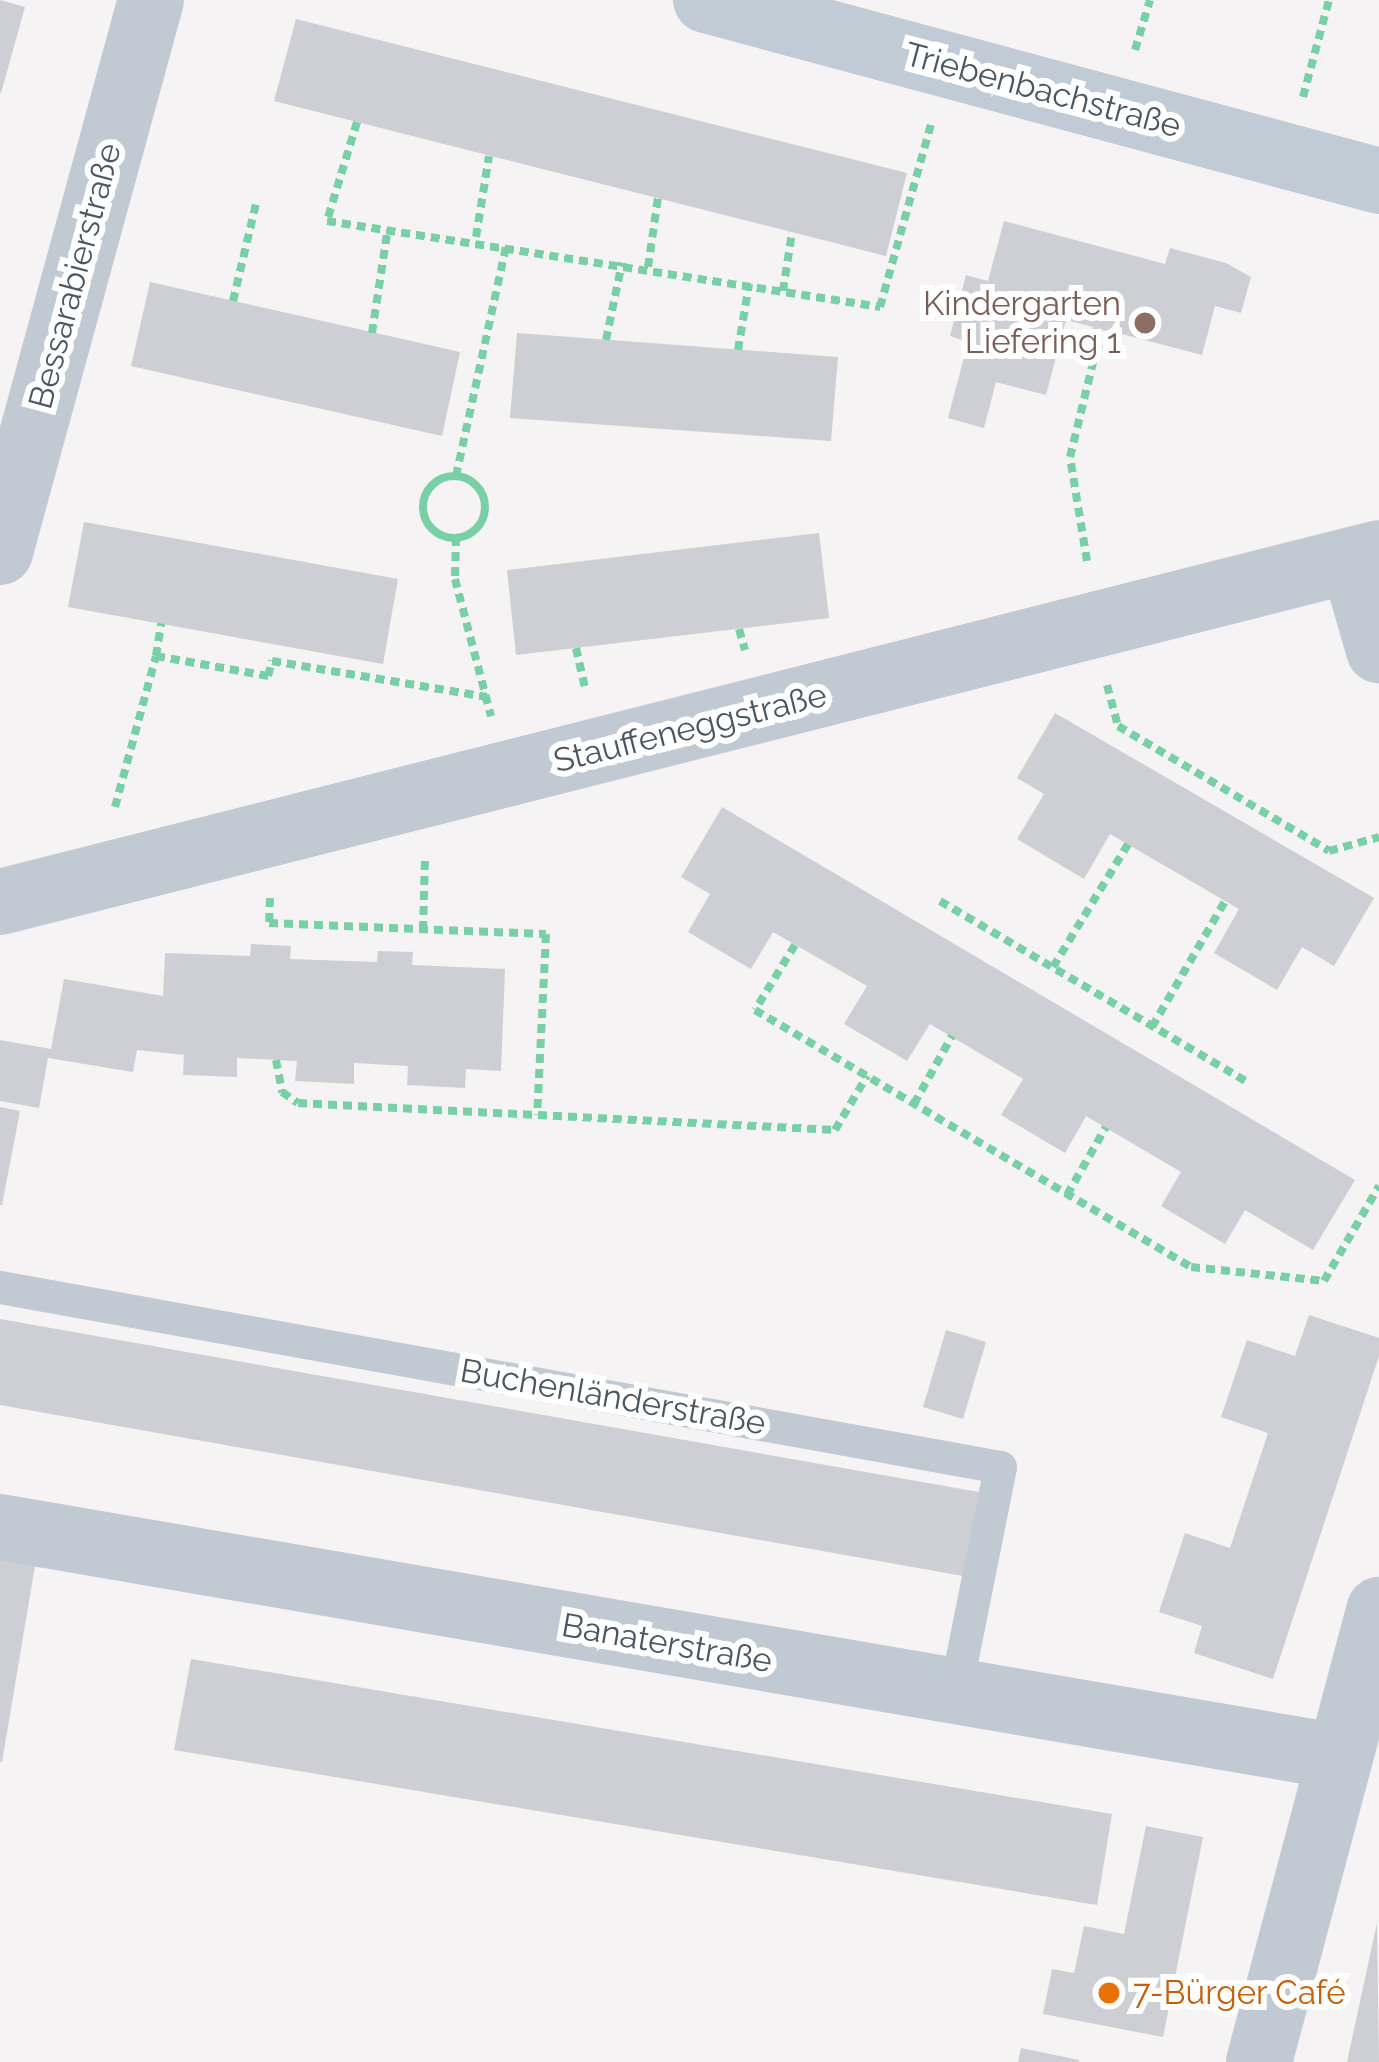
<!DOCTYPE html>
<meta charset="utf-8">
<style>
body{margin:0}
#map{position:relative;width:1379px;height:2062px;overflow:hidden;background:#f5f3f3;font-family:Raleway,sans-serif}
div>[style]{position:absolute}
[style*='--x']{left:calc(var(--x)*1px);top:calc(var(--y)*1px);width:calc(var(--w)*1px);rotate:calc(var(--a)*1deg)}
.building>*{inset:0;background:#cdcfd5}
.path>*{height:8px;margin-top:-4px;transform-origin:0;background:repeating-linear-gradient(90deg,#7ad0a6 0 9px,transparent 0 15px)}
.path>.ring{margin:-4px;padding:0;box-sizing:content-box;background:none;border:8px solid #7ad0a6;border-radius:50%}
.lane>*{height:33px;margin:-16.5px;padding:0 16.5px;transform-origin:16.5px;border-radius:16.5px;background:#c1cad2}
.street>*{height:66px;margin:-33px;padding:0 33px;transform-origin:33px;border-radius:33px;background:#c1cad2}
.secondary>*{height:66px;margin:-33px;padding:0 33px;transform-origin:33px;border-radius:33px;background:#c1cbd6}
.dots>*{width:33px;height:33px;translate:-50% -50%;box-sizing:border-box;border:6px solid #fff;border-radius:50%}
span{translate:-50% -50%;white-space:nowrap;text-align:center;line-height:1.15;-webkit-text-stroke:12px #fff;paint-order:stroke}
.street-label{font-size:33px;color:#4a5661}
.education-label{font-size:33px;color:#785e54}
.right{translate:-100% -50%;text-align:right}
.food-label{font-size:33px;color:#c56008}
.left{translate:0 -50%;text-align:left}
</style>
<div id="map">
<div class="building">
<i style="clip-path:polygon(0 0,25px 7px,1px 93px,0 93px)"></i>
<i style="clip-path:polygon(296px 19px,907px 173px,886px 256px,274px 101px)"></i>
<i style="clip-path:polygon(1004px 221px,1165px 264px,1170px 248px,1226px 263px,1251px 277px,1241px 313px,1215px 306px,1202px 355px,1118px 333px,1113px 351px,1088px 344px,1093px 327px,1066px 320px,1046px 395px,996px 382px,984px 428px,948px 418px,968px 342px,950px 336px,966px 275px,988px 281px)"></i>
<i style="clip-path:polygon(150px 282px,460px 352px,442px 436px,131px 366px)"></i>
<i style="clip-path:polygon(517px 333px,838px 357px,831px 441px,510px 418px)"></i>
<i style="clip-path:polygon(84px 522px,398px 579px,383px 664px,68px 607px)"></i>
<i style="clip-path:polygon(819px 533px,829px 618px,516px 655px,507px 570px)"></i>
<i style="clip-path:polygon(1055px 713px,1374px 898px,1334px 966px,1302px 947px,1277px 990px,1214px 953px,1239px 909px,1110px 834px,1084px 879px,1017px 839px,1044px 794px,1017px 778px)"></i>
<i style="clip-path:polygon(722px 807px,1355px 1180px,1313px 1250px,1245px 1210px,1225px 1244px,1161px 1206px,1181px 1172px,1086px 1116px,1065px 1153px,1001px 1115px,1023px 1079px,930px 1024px,907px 1061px,844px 1024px,867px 986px,773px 932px,751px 969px,688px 932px,710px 894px,681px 877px)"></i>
<i style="clip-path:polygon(251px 944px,291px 946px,290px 959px,377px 962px,378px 951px,413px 952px,412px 965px,505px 969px,501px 1071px,466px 1069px,465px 1088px,407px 1085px,408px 1066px,354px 1063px,354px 1084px,295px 1081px,297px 1061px,237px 1058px,237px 1077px,183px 1075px,184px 1055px,137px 1050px,133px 1072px,48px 1058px,39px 1108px,0 1101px,0 1040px,51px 1049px,64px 979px,163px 996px,165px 953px,250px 956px)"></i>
<i style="clip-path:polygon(0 1107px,20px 1111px,2px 1205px,0 1205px)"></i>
<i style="clip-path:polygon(1309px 1315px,1379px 1338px,1379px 1356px,1273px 1679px,1194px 1653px,1202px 1626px,1159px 1612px,1185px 1533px,1230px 1548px,1268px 1433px,1221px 1417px,1247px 1340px,1295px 1356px)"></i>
<i style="clip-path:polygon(0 1319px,979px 1492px,963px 1576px,0 1405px)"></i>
<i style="clip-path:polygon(946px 1330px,986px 1342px,963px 1419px,923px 1407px)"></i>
<i style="clip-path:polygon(0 1560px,35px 1566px,2px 1762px,0 1762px)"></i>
<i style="clip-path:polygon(191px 1659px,1112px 1814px,1097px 1905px,174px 1750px)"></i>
<i style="clip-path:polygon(1146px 1826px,1203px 1837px,1163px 2037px,1043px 2014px,1052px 1969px,1074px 1973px,1084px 1926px,1124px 1934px)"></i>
<i style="clip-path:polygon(1377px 1923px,1379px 2062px,1347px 2062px,1364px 1983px)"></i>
<i style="clip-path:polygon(1021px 2048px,1079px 2060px,1079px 2062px,1018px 2062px)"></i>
</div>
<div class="path">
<i style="--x:1135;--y:50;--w:52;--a:-73.3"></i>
<i style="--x:1303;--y:97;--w:100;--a:-75"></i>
<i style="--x:357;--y:122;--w:103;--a:106.9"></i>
<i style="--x:327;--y:221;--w:560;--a:8.84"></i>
<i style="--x:880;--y:307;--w:190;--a:-74.4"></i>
<i style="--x:476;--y:237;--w:82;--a:-80.9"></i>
<i style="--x:648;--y:267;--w:70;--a:-81.8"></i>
<i style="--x:783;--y:291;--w:60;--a:-81.3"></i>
<i style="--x:233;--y:301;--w:100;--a:-76.7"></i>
<i style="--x:372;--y:333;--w:100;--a:-81.4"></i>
<i style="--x:606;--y:340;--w:79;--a:-78.3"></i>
<i style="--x:738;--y:350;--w:67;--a:-80.5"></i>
<i style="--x:456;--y:476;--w:239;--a:-77.7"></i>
<i class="ring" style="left:423px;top:476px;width:54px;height:54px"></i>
<i style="--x:456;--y:537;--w:42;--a:91.4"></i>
<i style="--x:455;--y:579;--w:142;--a:75.3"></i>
<i style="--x:1087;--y:561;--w:105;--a:-99.3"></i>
<i style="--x:1070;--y:457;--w:114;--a:-76.3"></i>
<i style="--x:739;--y:629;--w:22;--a:74"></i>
<i style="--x:576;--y:648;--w:41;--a:77.3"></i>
<i style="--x:156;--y:656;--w:33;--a:-81"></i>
<i style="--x:1107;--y:685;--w:42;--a:75"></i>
<i style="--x:1118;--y:726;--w:245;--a:30.6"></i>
<i style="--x:1329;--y:851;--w:52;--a:-15.6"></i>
<i style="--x:115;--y:807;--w:156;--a:-74.8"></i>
<i style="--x:156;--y:656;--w:114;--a:10.1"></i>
<i style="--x:268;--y:676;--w:16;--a:-75"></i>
<i style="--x:272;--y:661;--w:218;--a:9.5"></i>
<i style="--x:270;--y:898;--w:25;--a:92"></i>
<i style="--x:269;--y:923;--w:277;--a:2.3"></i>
<i style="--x:546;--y:934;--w:181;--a:92.8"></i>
<i style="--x:940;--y:901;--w:356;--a:30.5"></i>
<i style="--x:423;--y:930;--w:70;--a:-88.4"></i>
<i style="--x:795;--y:945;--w:76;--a:121.6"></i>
<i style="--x:755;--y:1010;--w:506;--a:30.52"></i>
<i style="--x:1191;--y:1267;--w:134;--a:6"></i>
<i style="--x:1324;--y:1281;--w:110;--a:-59.9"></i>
<i style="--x:1053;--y:967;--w:144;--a:-58.6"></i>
<i style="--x:1152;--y:1027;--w:146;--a:-59.9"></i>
<i style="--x:276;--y:1060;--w:33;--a:79"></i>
<i style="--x:282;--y:1092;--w:19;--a:35"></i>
<i style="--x:298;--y:1103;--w:538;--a:2.88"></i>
<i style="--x:835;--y:1130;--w:63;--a:-59.3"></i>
<i style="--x:914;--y:1104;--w:78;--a:-60.8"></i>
<i style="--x:1067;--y:1195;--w:78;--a:-60.2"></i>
</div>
<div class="lane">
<i style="--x:0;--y:1287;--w:1016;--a:10.2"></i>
<i style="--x:1000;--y:1467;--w:230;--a:101.3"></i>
</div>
<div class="street">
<i style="--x:0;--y:552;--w:572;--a:-74.7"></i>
<i style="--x:1353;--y:560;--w:94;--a:73.9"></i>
<i style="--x:0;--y:902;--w:1422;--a:-14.2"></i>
<i style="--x:0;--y:1527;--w:1354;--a:9.74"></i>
<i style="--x:1259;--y:2062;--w:468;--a:-75.1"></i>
</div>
<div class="secondary">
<i style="--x:706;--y:0;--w:697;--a:15.05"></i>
</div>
<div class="dots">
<i style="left:1145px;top:323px;background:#8d6e63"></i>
<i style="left:1109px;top:1993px;background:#e8710a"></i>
</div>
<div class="street-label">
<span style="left:1043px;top:90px;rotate:15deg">Triebenbachstraße</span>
<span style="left:75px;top:276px;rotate:-75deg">Bessarabierstraße</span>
<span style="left:690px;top:728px;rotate:-14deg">Stauffeneggstraße</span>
<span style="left:613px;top:1397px;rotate:10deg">Buchenländerstraße</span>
<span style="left:667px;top:1643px;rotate:10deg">Banaterstraße</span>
</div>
<div class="education-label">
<span class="right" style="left:1121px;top:323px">Kindergarten<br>Liefering 1</span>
</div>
<div class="food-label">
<span class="left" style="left:1133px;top:1993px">7-Bürger Café</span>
</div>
</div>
